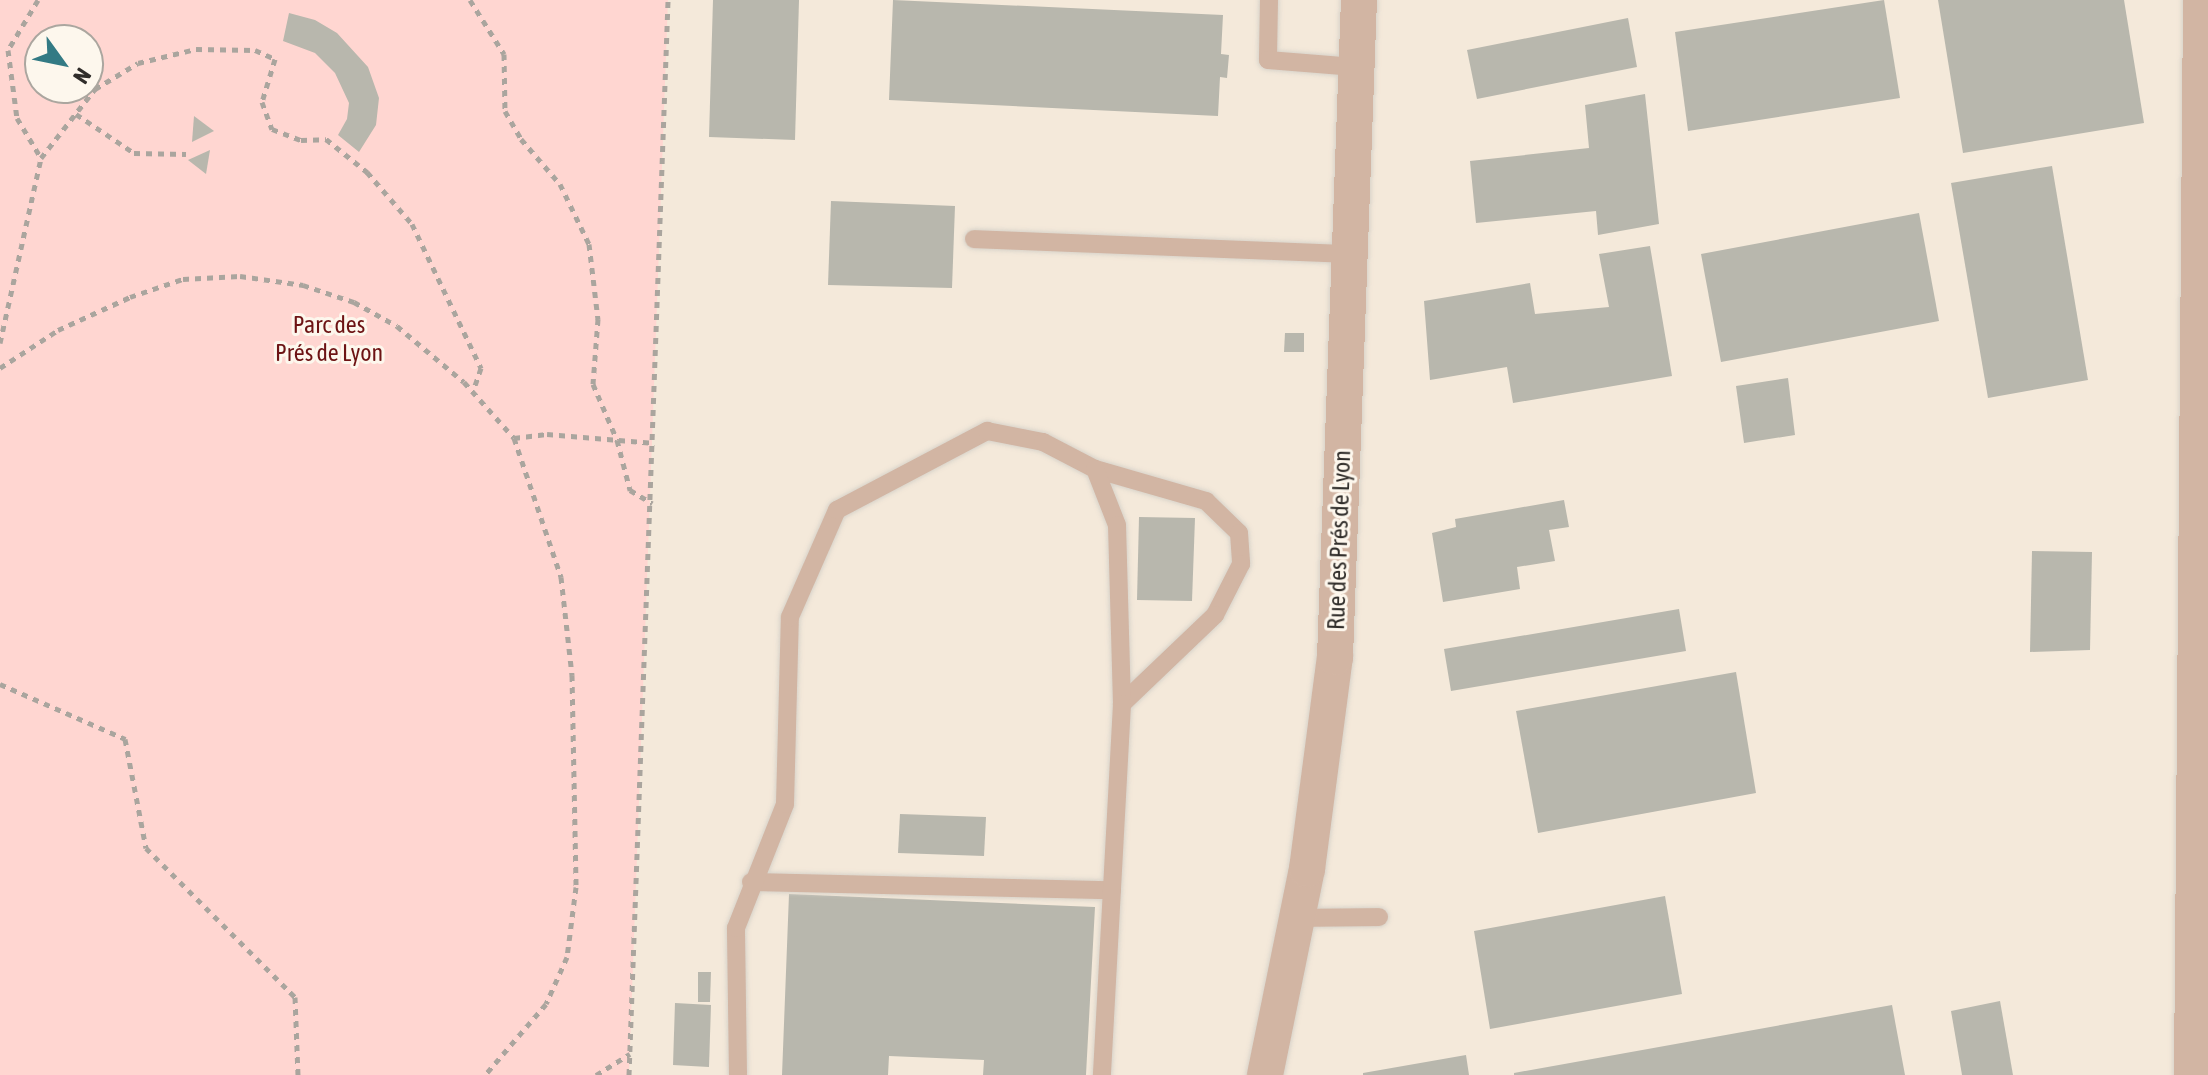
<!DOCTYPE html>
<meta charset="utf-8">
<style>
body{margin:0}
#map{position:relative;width:2208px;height:1075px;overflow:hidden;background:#fdf7ed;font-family:"Asap Condensed",sans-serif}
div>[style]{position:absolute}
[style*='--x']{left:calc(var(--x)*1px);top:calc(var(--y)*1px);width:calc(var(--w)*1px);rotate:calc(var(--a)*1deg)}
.built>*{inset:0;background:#f4e9da}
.green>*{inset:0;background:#ffd6d1}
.building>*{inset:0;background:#b8b7ad}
.path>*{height:5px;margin-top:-2.5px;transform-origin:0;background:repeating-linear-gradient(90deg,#aaa59e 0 6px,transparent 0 12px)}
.roads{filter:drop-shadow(0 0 2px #d8d3ca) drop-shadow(0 0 2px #d8d3ca)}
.service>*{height:18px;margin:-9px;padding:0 9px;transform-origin:9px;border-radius:9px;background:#d2b5a3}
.minor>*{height:36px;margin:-18px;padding:0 18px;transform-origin:18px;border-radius:18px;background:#d2b5a3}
span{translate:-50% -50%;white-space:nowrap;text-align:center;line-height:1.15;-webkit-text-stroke:6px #fdf7ed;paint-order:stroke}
.park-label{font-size:24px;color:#6d1314}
.street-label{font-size:24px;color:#302d2a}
.north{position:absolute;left:24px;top:24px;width:80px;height:80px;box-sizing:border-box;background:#fdf7ed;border:2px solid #aba69f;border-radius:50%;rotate:123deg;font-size:22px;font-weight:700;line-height:32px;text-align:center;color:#302d2a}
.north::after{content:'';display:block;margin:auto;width:28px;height:36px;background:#337a84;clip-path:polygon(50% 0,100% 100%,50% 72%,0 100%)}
</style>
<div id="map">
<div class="built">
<i style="clip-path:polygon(664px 0,2208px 0,2208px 1075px,620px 1075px)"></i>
</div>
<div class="green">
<i style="clip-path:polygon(evenodd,0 0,668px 0,629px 1075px,0 1075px,0 0,40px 40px,88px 40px,88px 88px,40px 88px,40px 40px)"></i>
</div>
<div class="building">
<i style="clip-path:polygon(713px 0,799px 0,795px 140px,709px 137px)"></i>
<i style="clip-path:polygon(893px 0,1223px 15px,1221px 54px,1229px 55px,1227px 78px,1220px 77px,1218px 116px,889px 100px)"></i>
<i style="clip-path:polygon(1884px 0,1900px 98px,1688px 131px,1675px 32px)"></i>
<i style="clip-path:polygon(1938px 0,2124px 0,2144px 123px,1963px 153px)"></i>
<i style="clip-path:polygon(289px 13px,315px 20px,337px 33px,368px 67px,379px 98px,376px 125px,359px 152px,338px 135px,347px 119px,349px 103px,335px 73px,315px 53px,283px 41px)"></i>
<i style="clip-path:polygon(1628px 18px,1637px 67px,1477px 99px,1467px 50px)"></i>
<i style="clip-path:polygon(1645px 94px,1659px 224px,1598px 235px,1596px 211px,1476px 223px,1470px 161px,1589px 148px,1585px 105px)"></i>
<i style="clip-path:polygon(194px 116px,214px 131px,192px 142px)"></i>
<i style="clip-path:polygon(210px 150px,206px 174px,188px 160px)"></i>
<i style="clip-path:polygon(2052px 166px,2088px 380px,1988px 398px,1951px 183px)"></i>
<i style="clip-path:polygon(831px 201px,955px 206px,952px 288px,828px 285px)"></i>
<i style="clip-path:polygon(1919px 213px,1939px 321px,1721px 362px,1701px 254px)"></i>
<i style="clip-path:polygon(1650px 246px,1672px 376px,1513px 403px,1507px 367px,1430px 380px,1424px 301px,1530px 283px,1535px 314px,1609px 307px,1599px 254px)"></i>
<i style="clip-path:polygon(1285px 333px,1304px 333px,1304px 352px,1284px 352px)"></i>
<i style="clip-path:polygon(1788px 378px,1795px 435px,1744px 443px,1736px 386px)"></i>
<i style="clip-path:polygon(1564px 500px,1569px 527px,1549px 530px,1555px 561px,1517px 567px,1520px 589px,1443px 602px,1432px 533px,1456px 527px,1455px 519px)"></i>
<i style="clip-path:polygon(1139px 517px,1195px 518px,1192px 601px,1137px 600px)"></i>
<i style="clip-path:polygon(2032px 551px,2092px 552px,2090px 650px,2030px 652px)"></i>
<i style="clip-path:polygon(1679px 609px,1686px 651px,1451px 691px,1444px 649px)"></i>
<i style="clip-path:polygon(1736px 672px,1756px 793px,1538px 833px,1516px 711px)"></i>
<i style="clip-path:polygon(900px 814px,986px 817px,984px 856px,898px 853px)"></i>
<i style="clip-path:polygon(789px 894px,1095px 907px,1086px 1075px,983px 1075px,984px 1060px,889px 1056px,888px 1075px,782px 1075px)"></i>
<i style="clip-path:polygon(1665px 896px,1682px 994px,1490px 1029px,1474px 931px)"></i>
<i style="clip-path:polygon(698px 972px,711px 972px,710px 1002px,698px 1002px)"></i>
<i style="clip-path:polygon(2000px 1001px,2013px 1075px,1962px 1075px,1951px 1011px)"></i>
<i style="clip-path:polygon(675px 1003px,711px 1005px,709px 1067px,673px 1065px)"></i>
<i style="clip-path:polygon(1892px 1005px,1905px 1075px,1514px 1075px,1514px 1073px)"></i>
<i style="clip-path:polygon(1466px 1055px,1469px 1075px,1363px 1075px,1363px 1073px)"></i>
</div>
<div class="path">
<i style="--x:38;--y:0;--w:58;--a:121"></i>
<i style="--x:8;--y:50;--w:69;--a:82.5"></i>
<i style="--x:17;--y:118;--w:47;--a:59"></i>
<i style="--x:470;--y:0;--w:64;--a:57.8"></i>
<i style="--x:504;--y:54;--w:57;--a:89"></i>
<i style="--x:505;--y:111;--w:32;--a:60"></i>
<i style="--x:521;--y:139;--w:60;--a:49.1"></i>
<i style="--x:560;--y:184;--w:67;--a:64.2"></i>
<i style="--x:589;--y:244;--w:76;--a:83.2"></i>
<i style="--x:598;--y:319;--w:65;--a:94.4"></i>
<i style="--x:593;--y:384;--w:61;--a:66.8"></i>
<i style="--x:617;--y:440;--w:52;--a:75.4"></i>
<i style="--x:630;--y:490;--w:26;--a:31"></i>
<i style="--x:76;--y:114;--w:70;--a:33.9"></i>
<i style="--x:134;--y:153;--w:52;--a:1.1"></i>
<i style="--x:0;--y:343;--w:189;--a:-77.5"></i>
<i style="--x:41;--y:158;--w:88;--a:-52"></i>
<i style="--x:95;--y:89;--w:50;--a:-31.2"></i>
<i style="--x:138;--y:63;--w:60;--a:-13.6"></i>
<i style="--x:196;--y:49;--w:59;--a:1"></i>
<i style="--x:255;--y:50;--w:22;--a:24"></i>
<i style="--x:275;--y:59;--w:45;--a:106.8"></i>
<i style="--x:262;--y:102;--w:29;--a:70"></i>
<i style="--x:272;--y:129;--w:31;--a:21"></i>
<i style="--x:301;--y:140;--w:25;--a:-2"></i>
<i style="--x:326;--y:139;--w:53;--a:38.8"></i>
<i style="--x:367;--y:172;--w:69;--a:49.1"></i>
<i style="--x:412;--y:224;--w:160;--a:64.4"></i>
<i style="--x:481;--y:368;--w:24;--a:109"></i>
<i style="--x:0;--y:368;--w:69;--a:-33.2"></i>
<i style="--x:58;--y:330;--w:79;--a:-24.6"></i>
<i style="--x:130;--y:297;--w:56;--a:-18.8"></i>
<i style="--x:183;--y:279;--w:57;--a:-3"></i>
<i style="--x:240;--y:276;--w:64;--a:8.1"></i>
<i style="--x:303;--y:285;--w:54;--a:18.4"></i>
<i style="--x:354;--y:302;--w:49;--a:29.2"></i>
<i style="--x:397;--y:326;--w:87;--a:39.9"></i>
<i style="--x:464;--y:382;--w:75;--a:48.2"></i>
<i style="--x:514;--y:438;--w:147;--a:71.3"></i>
<i style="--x:561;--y:577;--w:99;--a:83.6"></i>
<i style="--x:572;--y:675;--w:212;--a:88.9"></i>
<i style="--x:576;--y:887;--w:71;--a:97.3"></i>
<i style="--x:567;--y:957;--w:51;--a:114.1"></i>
<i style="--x:546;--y:1004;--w:94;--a:130.7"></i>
<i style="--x:514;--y:438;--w:33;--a:-7"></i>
<i style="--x:547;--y:434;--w:108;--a:4.8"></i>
<i style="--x:0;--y:684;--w:137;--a:23.7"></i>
<i style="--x:125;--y:739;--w:111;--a:79.1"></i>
<i style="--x:146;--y:848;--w:211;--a:45"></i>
<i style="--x:295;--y:997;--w:78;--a:87.8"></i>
<i style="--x:596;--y:1075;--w:40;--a:-32"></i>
<i style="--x:629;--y:1075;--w:1076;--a:-87.92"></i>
</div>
<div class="roads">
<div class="service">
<i style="--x:1269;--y:0;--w:60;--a:91"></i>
<i style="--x:1268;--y:60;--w:87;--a:4.6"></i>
<i style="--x:974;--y:239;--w:374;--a:2.3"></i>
<i style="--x:1095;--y:469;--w:116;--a:16.1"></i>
<i style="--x:1206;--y:501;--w:46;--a:44.1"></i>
<i style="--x:1239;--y:533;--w:31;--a:86"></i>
<i style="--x:1241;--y:564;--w:57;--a:117"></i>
<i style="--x:1215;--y:615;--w:129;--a:136.3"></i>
<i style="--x:751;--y:882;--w:361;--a:1.3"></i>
<i style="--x:1297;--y:918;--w:82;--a:-0.7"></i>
<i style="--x:738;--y:1075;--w:147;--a:-90.8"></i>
<i style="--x:736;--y:928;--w:133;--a:-68.4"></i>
<i style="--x:785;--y:804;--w:187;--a:-88.5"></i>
<i style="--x:790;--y:617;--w:117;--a:-66.3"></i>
<i style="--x:837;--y:510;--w:170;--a:-27.8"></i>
<i style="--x:987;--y:431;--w:57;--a:11.1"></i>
<i style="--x:1043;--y:442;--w:59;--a:27.4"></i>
<i style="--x:1095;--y:469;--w:60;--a:68.6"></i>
<i style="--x:1117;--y:525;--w:179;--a:88.4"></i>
<i style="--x:1122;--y:704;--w:372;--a:93.1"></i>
</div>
<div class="minor">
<i style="--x:1265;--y:1075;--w:210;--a:-78.5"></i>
<i style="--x:1307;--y:869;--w:214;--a:-82.5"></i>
<i style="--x:1335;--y:657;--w:657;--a:-87.91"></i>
<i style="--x:2192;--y:1075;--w:1075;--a:-89.52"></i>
</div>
</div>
<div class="park-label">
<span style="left:329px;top:339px">Parc des<br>Prés de Lyon</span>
</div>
<div class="street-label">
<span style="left:1339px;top:540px;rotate:-88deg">Rue des Prés de Lyon</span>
</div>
<div class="north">N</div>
</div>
